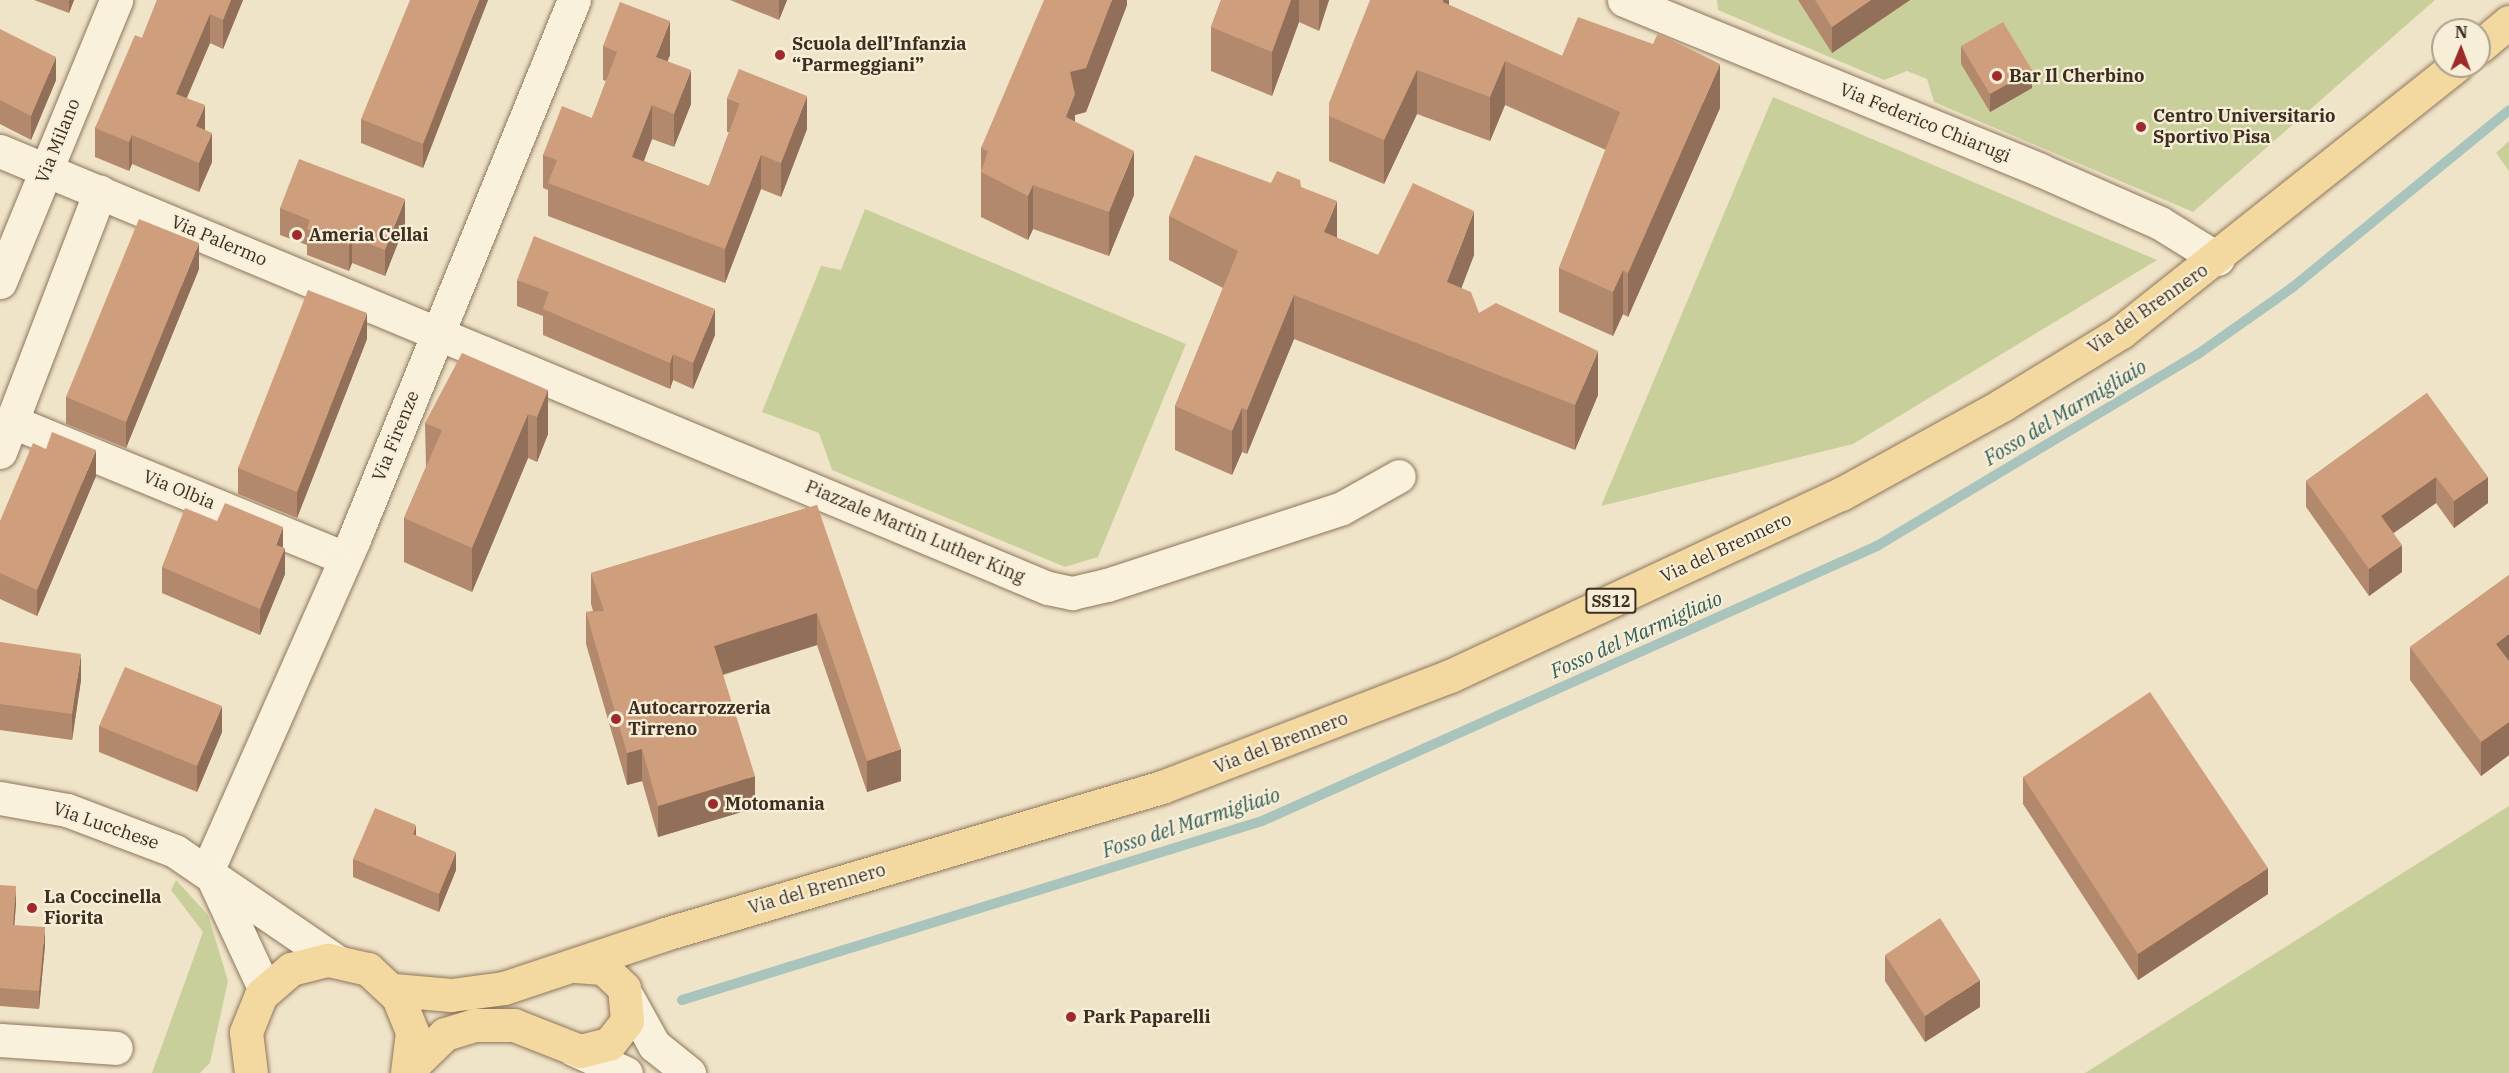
<!DOCTYPE html>
<meta charset="utf-8">
<style>
body{margin:0}
#map{position:relative;width:2509px;height:1073px;overflow:hidden;background:#f0e4c8;font-family:"IBM Plex Serif",serif}
div>[style]{position:absolute}
[style*='--x']{left:calc(var(--x)*1px);top:calc(var(--y)*1px);width:calc(var(--w)*1px);rotate:calc(var(--a)*1deg)}
.green>*{inset:0;background:#c9cf9b}
.stream>*{height:10px;margin:-5px;padding:0 5px;transform-origin:5px;border-radius:5px;background:#a9c4bc}
.roads{filter:drop-shadow(0 0 2px #8d765c) drop-shadow(0 0 2px #8d765c)}
.minor>*{height:33px;margin:-16.5px;padding:0 16.5px;transform-origin:16.5px;border-radius:16.5px;background:#faf1dc}
.tertiary>*{height:33px;margin:-16.5px;padding:0 16.5px;transform-origin:16.5px;border-radius:16.5px;background:#faf1dc}
.secondary>*{height:33px;margin:-16.5px;padding:0 16.5px;transform-origin:16.5px;border-radius:16.5px;background:#faf1dc}
.primary>*{height:33px;margin:-16.5px;padding:0 16.5px;transform-origin:16.5px;border-radius:16.5px;background:#f3d9a0}
.wall>*{inset:0;background:#b2896c}
.shaded-wall>*{inset:0;background:#916f58}
.building>*{inset:0;background:#cf9f7d}
.dots>*{width:16px;height:16px;translate:-50% -50%;box-sizing:border-box;border:3px solid #f7eed8;border-radius:50%}
span{translate:-50% -50%;white-space:nowrap;text-align:center;line-height:1.15;-webkit-text-stroke:4.5px #f7eed8;paint-order:stroke}
.shield-label span{padding:2px 4px;background:#f7eed8;border:2px solid;border-radius:4px;-webkit-text-stroke-width:0}
.shield-label{font-size:16px;color:#3d2e20;font-weight:700}
.poi-label{font-size:18px;color:#3d2e20;font-weight:700}
.left{translate:0 -50%;text-align:left}
.street-label{font-size:18px;color:#3d2e20}
.water-label{font-size:20px;color:#2f5d5a;font-style:italic}
.north{position:absolute;left:2431px;top:18px;width:60px;height:60px;box-sizing:border-box;background:#f7eed8;border:2px solid #ada18e;border-radius:50%;rotate:1deg;font-size:16px;font-weight:700;line-height:24px;text-align:center;color:#3d2e20}
.north::after{content:'';display:block;margin:auto;width:21px;height:27px;background:#9e2a2b;clip-path:polygon(50% 0,100% 100%,50% 72%,0 100%)}
</style>
<div id="map">
<div class="green">
<i style="clip-path:polygon(1717px 0,2435px 0,2193px 212px,1934px 102px,1927px 79px,1907px 71px,1884px 80px,1718px 10px)"></i>
<i style="clip-path:polygon(1773px 97px,2157px 260px,1853px 444px,1601px 506px)"></i>
<i style="clip-path:polygon(2509px 141px,2509px 171px,2496px 153px)"></i>
<i style="clip-path:polygon(865px 209px,1186px 344px,1098px 557px,1065px 567px,832px 470px,819px 433px,762px 412px,821px 266px,841px 270px)"></i>
<i style="clip-path:polygon(2509px 806px,2509px 1073px,2085px 1073px)"></i>
<i style="clip-path:polygon(176px 880px,208px 915px,228px 981px,210px 1063px,200px 1073px,152px 1073px,203px 932px,171px 890px)"></i>
</div>
<div class="stream">
<i style="--x:682;--y:1000;--w:607;--a:-17.15"></i>
<i style="--x:1262;--y:821;--w:674;--a:-24.09"></i>
<i style="--x:1877;--y:546;--w:374;--a:-30.9"></i>
<i style="--x:2198;--y:354;--w:116;--a:-35.2"></i>
<i style="--x:2293;--y:287;--w:279;--a:-39.3"></i>
</div>
<div class="roads">
<div class="minor">
<i style="--x:1624;--y:0;--w:449;--a:22.2"></i>
<i style="--x:2040;--y:170;--w:131;--a:23.8"></i>
<i style="--x:2160;--y:223;--w:68;--a:31.8"></i>
<i style="--x:0;--y:151;--w:1135;--a:22.64"></i>
<i style="--x:1048;--y:588;--w:25;--a:12"></i>
<i style="--x:1072;--y:593;--w:36;--a:-13"></i>
<i style="--x:1107;--y:585;--w:247;--a:-18.1"></i>
<i style="--x:1342;--y:508;--w:65;--a:-29.3"></i>
<i style="--x:0;--y:282;--w:305;--a:-67.6"></i>
<i style="--x:13;--y:422;--w:359;--a:22.3"></i>
<i style="--x:0;--y:452;--w:279;--a:-69"></i>
<i style="--x:208;--y:869;--w:361;--a:-66.1"></i>
<i style="--x:354;--y:539;--w:582;--a:-67.8"></i>
<i style="--x:0;--y:1040;--w:116;--a:3.9"></i>
</div>
<div class="tertiary">
<i style="--x:0;--y:798;--w:68;--a:10.2"></i>
<i style="--x:67;--y:810;--w:116;--a:20.8"></i>
<i style="--x:175;--y:851;--w:194;--a:34.3"></i>
<i style="--x:212;--y:876;--w:126;--a:65.1"></i>
</div>
<div class="secondary">
<i style="--x:628;--y:998;--w:54;--a:61"></i>
<i style="--x:654;--y:1045;--w:45;--a:38.7"></i>
<i style="--x:573;--y:1049;--w:58;--a:24.4"></i>
</div>
<div class="primary">
<i style="--x:2479;--y:47;--w:39;--a:-40"></i>
<i style="--x:394;--y:990;--w:57;--a:5"></i>
<i style="--x:451;--y:995;--w:53;--a:-7.5"></i>
<i style="--x:504;--y:988;--w:170;--a:-18.5"></i>
<i style="--x:665;--y:934;--w:518;--a:-16.48"></i>
<i style="--x:1162;--y:787;--w:309;--a:-21.1"></i>
<i style="--x:1450;--y:676;--w:431;--a:-25"></i>
<i style="--x:1841;--y:494;--w:184;--a:-28.9"></i>
<i style="--x:2002;--y:405;--w:140;--a:-31.5"></i>
<i style="--x:2121;--y:332;--w:428;--a:-38.5"></i>
<i style="--x:409;--y:1069;--w:50;--a:-44.2"></i>
<i style="--x:445;--y:1034;--w:30;--a:-17"></i>
<i style="--x:474;--y:1025;--w:40;--a:0"></i>
<i style="--x:514;--y:1025;--w:71;--a:21.5"></i>
<i style="--x:580;--y:1051;--w:30;--a:-14"></i>
<i style="--x:609;--y:1044;--w:29;--a:-52"></i>
<i style="--x:627;--y:1021;--w:33;--a:-95"></i>
<i style="--x:624;--y:988;--w:29;--a:-136"></i>
<i style="--x:603;--y:968;--w:28;--a:-176"></i>
<i style="--x:251;--y:1073;--w:41;--a:-97"></i>
<i style="--x:246;--y:1032;--w:40;--a:-68"></i>
<i style="--x:261;--y:995;--w:40;--a:-41"></i>
<i style="--x:291;--y:969;--w:38;--a:-14"></i>
<i style="--x:328;--y:960;--w:41;--a:12.7"></i>
<i style="--x:368;--y:969;--w:41;--a:43"></i>
<i style="--x:398;--y:997;--w:38;--a:68"></i>
<i style="--x:412;--y:1032;--w:41;--a:97"></i>
</div>
</div>
<div class="wall">
<i style="clip-path:polygon(34px 0,74px 0,69px 13px)"></i>
<i style="clip-path:polygon(157px 0,243px 0,223px 49px,210px 43px,187px 98px,205px 130px,212px 162px,199px 192px,132px 164px,129px 171px,95px 157px,95px 128px,142px 38px)"></i>
<i style="clip-path:polygon(488px 0,423px 168px,361px 143px,361px 119px)"></i>
<i style="clip-path:polygon(730px 0,787px 0,779px 20px)"></i>
<i style="clip-path:polygon(1127px 0,1127px 5px,1086px 112px,1075px 115px,1075px 122px,1134px 195px,1109px 256px,1033px 229px,1028px 240px,981px 217px,981px 148px)"></i>
<i style="clip-path:polygon(1221px 0,1329px 0,1319px 31px,1299px 22px,1272px 96px,1211px 71px,1211px 27px)"></i>
<i style="clip-path:polygon(1449px 0,1449px 5px,1562px 56px,1720px 108px,1628px 317px,1623px 314px,1613px 336px,1559px 312px,1559px 268px,1606px 150px,1505px 105px,1490px 141px,1417px 114px,1384px 184px,1329px 161px,1329px 103px)"></i>
<i style="clip-path:polygon(1798px 0,1910px 0,1832px 53px)"></i>
<i style="clip-path:polygon(0 29px,56px 80px,31px 140px,0 124px)"></i>
<i style="clip-path:polygon(603px 46px,670px 55px,667px 61px,691px 104px,674px 147px,652px 139px,644px 161px,709px 186px,729px 132px,727px 132px,727px 98px,807px 129px,781px 197px,761px 189px,725px 283px,548px 216px,548px 190px,543px 188px,543px 155px,592px 118px,606px 81px,603px 80px)"></i>
<i style="clip-path:polygon(1961px 46px,2032px 88px,1990px 112px,1961px 64px)"></i>
<i style="clip-path:polygon(1271px 183px,1337px 238px,1378px 255px,1474px 255px,1461px 288px,1479px 313px,1598px 395px,1575px 450px,1294px 339px,1247px 454px,1242px 452px,1232px 475px,1175px 450px,1175px 406px,1223px 288px,1169px 260px,1169px 216px)"></i>
<i style="clip-path:polygon(280px 208px,405px 225px,385px 276px,352px 263px,349px 271px,307px 255px,307px 245px,280px 235px)"></i>
<i style="clip-path:polygon(199px 269px,126px 448px,66px 424px,66px 397px)"></i>
<i style="clip-path:polygon(517px 280px,715px 335px,693px 389px,673px 380px,670px 389px,543px 335px,543px 316px,517px 306px)"></i>
<i style="clip-path:polygon(367px 339px,297px 518px,238px 494px,238px 468px)"></i>
<i style="clip-path:polygon(548px 390px,548px 434px,537px 462px,528px 458px,472px 592px,404px 562px,404px 518px,426px 467px,425px 423px)"></i>
<i style="clip-path:polygon(2427px 393px,2488px 503px,2454px 528px,2436px 503px,2393px 533px,2402px 572px,2369px 596px,2306px 507px,2306px 481px)"></i>
<i style="clip-path:polygon(96px 476px,37px 616px,0 599px,0 521px)"></i>
<i style="clip-path:polygon(817px 505px,901px 781px,867px 792px,817px 645px,723px 675px,755px 808px,658px 837px,642px 781px,627px 785px,586px 644px,586px 612px,593px 611px,591px 604px,591px 573px)"></i>
<i style="clip-path:polygon(283px 548px,285px 574px,260px 635px,162px 593px,162px 567px)"></i>
<i style="clip-path:polygon(2509px 575px,2509px 755px,2481px 776px,2410px 680px,2410px 647px)"></i>
<i style="clip-path:polygon(0 642px,81px 680px,72px 740px,0 730px)"></i>
<i style="clip-path:polygon(99px 726px,222px 732px,197px 792px,99px 752px)"></i>
<i style="clip-path:polygon(2023px 777px,2268px 894px,2138px 980px,2023px 804px)"></i>
<i style="clip-path:polygon(353px 859px,456px 870px,439px 912px,353px 877px)"></i>
<i style="clip-path:polygon(0 885px,16px 904px,14px 925px,45px 945px,39px 1009px,0 1006px)"></i>
<i style="clip-path:polygon(1885px 955px,1980px 1007px,1925px 1042px,1885px 981px)"></i>
</div>
<div class="shaded-wall">
<i style="clip-path:polygon(69px 0,74px 0,69px 13px)"></i>
<i style="clip-path:polygon(231px 0,243px 0,223px 49px,223px 20px)"></i>
<i style="clip-path:polygon(479px 0,488px 0,423px 168px,423px 144px)"></i>
<i style="clip-path:polygon(779px 0,787px 0,779px 20px)"></i>
<i style="clip-path:polygon(1112px 0,1127px 0,1127px 5px,1086px 112px,1075px 115px,1075px 139px,1066px 117px,1070px 72px)"></i>
<i style="clip-path:polygon(1291px 0,1299px 0,1299px 22px,1272px 96px,1272px 52px)"></i>
<i style="clip-path:polygon(1319px 0,1329px 0,1319px 31px)"></i>
<i style="clip-path:polygon(1443px 0,1449px 0,1449px 30px,1443px 2px)"></i>
<i style="clip-path:polygon(1871px 0,1910px 0,1832px 53px,1832px 27px)"></i>
<i style="clip-path:polygon(210px 14px,210px 43px,176px 122px,176px 94px)"></i>
<i style="clip-path:polygon(670px 21px,670px 55px,656px 91px,656px 57px)"></i>
<i style="clip-path:polygon(56px 57px,56px 80px,31px 140px,31px 116px)"></i>
<i style="clip-path:polygon(1505px 61px,1505px 105px,1490px 141px,1490px 97px)"></i>
<i style="clip-path:polygon(1720px 64px,1720px 108px,1628px 317px,1628px 273px)"></i>
<i style="clip-path:polygon(691px 70px,691px 104px,674px 147px,674px 114px)"></i>
<i style="clip-path:polygon(1417px 70px,1417px 114px,1384px 184px,1384px 140px)"></i>
<i style="clip-path:polygon(2032px 70px,2032px 88px,1990px 112px,1990px 94px)"></i>
<i style="clip-path:polygon(807px 96px,807px 129px,781px 197px,781px 163px)"></i>
<i style="clip-path:polygon(205px 105px,205px 134px,196px 126px)"></i>
<i style="clip-path:polygon(652px 105px,652px 139px,632px 191px,632px 157px)"></i>
<i style="clip-path:polygon(212px 133px,212px 162px,199px 192px,199px 163px)"></i>
<i style="clip-path:polygon(132px 135px,132px 164px,129px 171px,129px 142px)"></i>
<i style="clip-path:polygon(1134px 151px,1134px 195px,1109px 256px,1109px 212px)"></i>
<i style="clip-path:polygon(761px 155px,761px 189px,725px 283px,725px 249px)"></i>
<i style="clip-path:polygon(1033px 185px,1033px 229px,1028px 240px,1028px 196px)"></i>
<i style="clip-path:polygon(405px 199px,405px 225px,385px 276px,385px 250px)"></i>
<i style="clip-path:polygon(1337px 201px,1337px 245px,1324px 232px)"></i>
<i style="clip-path:polygon(1474px 211px,1474px 255px,1447px 326px,1447px 282px)"></i>
<i style="clip-path:polygon(352px 237px,352px 263px,349px 271px,349px 245px)"></i>
<i style="clip-path:polygon(199px 243px,199px 269px,126px 448px,126px 422px)"></i>
<i style="clip-path:polygon(1623px 270px,1623px 314px,1613px 336px,1613px 292px)"></i>
<i style="clip-path:polygon(1294px 295px,1294px 339px,1247px 454px,1247px 410px)"></i>
<i style="clip-path:polygon(715px 309px,715px 335px,693px 389px,693px 363px)"></i>
<i style="clip-path:polygon(367px 313px,367px 339px,297px 518px,297px 492px)"></i>
<i style="clip-path:polygon(1598px 351px,1598px 395px,1575px 450px,1575px 405px)"></i>
<i style="clip-path:polygon(673px 354px,673px 380px,670px 389px,670px 363px)"></i>
<i style="clip-path:polygon(548px 390px,548px 434px,537px 462px,537px 417px)"></i>
<i style="clip-path:polygon(1242px 408px,1242px 452px,1232px 475px,1232px 431px)"></i>
<i style="clip-path:polygon(528px 414px,528px 458px,472px 592px,472px 548px)"></i>
<i style="clip-path:polygon(96px 450px,96px 476px,37px 616px,37px 590px)"></i>
<i style="clip-path:polygon(2436px 477px,2436px 503px,2381px 542px,2381px 516px)"></i>
<i style="clip-path:polygon(2488px 477px,2488px 503px,2454px 528px,2454px 501px)"></i>
<i style="clip-path:polygon(283px 527px,283px 552px,285px 548px,285px 574px,260px 635px,260px 609px,276px 545px)"></i>
<i style="clip-path:polygon(2402px 545px,2402px 572px,2369px 596px,2369px 569px)"></i>
<i style="clip-path:polygon(817px 613px,817px 645px,714px 677px,714px 646px)"></i>
<i style="clip-path:polygon(2509px 634px,2509px 668px,2496px 644px)"></i>
<i style="clip-path:polygon(81px 654px,81px 680px,72px 740px,72px 714px)"></i>
<i style="clip-path:polygon(222px 706px,222px 732px,197px 792px,197px 766px)"></i>
<i style="clip-path:polygon(2509px 722px,2509px 755px,2481px 776px,2481px 742px)"></i>
<i style="clip-path:polygon(642px 749px,642px 781px,627px 785px,627px 753px)"></i>
<i style="clip-path:polygon(901px 749px,901px 781px,867px 792px,867px 761px)"></i>
<i style="clip-path:polygon(755px 776px,755px 808px,658px 837px,658px 806px)"></i>
<i style="clip-path:polygon(416px 825px,416px 843px,413px 834px)"></i>
<i style="clip-path:polygon(456px 852px,456px 870px,439px 912px,439px 894px)"></i>
<i style="clip-path:polygon(2268px 868px,2268px 894px,2138px 980px,2138px 954px)"></i>
<i style="clip-path:polygon(16px 886px,16px 904px,13px 943px,13px 925px)"></i>
<i style="clip-path:polygon(45px 927px,45px 945px,39px 1009px,39px 991px)"></i>
<i style="clip-path:polygon(1980px 980px,1980px 1007px,1925px 1042px,1925px 1016px)"></i>
</div>
<div class="building">
<i style="clip-path:polygon(157px 0,231px 0,223px 20px,210px 14px,176px 94px,205px 105px,196px 126px,212px 133px,199px 163px,132px 135px,129px 142px,95px 128px,135px 35px,142px 38px)"></i>
<i style="clip-path:polygon(410px 0,479px 0,423px 144px,361px 119px)"></i>
<i style="clip-path:polygon(1044px 0,1112px 0,1086px 68px,1070px 72px,1075px 94px,1066px 117px,1134px 151px,1109px 212px,1033px 185px,1028px 196px,981px 172px,988px 151px,981px 148px)"></i>
<i style="clip-path:polygon(1221px 0,1291px 0,1272px 52px,1211px 27px)"></i>
<i style="clip-path:polygon(1370px 0,1443px 0,1443px 2px,1562px 56px,1578px 17px,1653px 44px,1658px 33px,1720px 64px,1628px 273px,1623px 270px,1613px 292px,1559px 268px,1620px 112px,1505px 61px,1490px 97px,1417px 70px,1384px 140px,1329px 116px,1329px 103px)"></i>
<i style="clip-path:polygon(1815px 0,1871px 0,1832px 27px)"></i>
<i style="clip-path:polygon(620px 2px,670px 21px,656px 57px,691px 70px,674px 114px,652px 105px,632px 157px,709px 186px,740px 103px,727px 98px,739px 69px,807px 96px,781px 163px,761px 155px,725px 249px,548px 183px,557px 160px,543px 155px,562px 106px,592px 118px,617px 52px,603px 46px)"></i>
<i style="clip-path:polygon(2003px 22px,2032px 70px,1990px 94px,1961px 46px)"></i>
<i style="clip-path:polygon(0 29px,56px 57px,31px 116px,0 100px)"></i>
<i style="clip-path:polygon(1195px 155px,1271px 183px,1277px 171px,1300px 180px,1301px 187px,1337px 201px,1324px 232px,1378px 255px,1413px 183px,1474px 211px,1447px 282px,1471px 292px,1479px 313px,1496px 303px,1598px 351px,1575px 405px,1294px 295px,1247px 410px,1242px 408px,1232px 431px,1175px 406px,1238px 251px,1169px 216px)"></i>
<i style="clip-path:polygon(299px 159px,405px 199px,385px 250px,352px 237px,349px 245px,307px 229px,310px 220px,280px 208px)"></i>
<i style="clip-path:polygon(139px 219px,199px 243px,126px 422px,66px 397px)"></i>
<i style="clip-path:polygon(534px 236px,715px 309px,693px 363px,673px 354px,670px 363px,543px 309px,549px 292px,517px 280px)"></i>
<i style="clip-path:polygon(308px 290px,367px 313px,297px 492px,238px 468px)"></i>
<i style="clip-path:polygon(462px 353px,548px 390px,537px 417px,528px 414px,472px 548px,404px 518px,442px 430px,425px 423px)"></i>
<i style="clip-path:polygon(2427px 393px,2488px 477px,2454px 501px,2436px 477px,2381px 516px,2402px 545px,2369px 569px,2306px 481px)"></i>
<i style="clip-path:polygon(52px 432px,96px 450px,37px 590px,0 573px,0 521px,33px 443px,46px 449px)"></i>
<i style="clip-path:polygon(225px 503px,283px 527px,276px 545px,285px 548px,260px 609px,162px 567px,185px 508px,217px 521px)"></i>
<i style="clip-path:polygon(817px 505px,901px 749px,867px 761px,817px 613px,714px 646px,755px 776px,658px 806px,642px 749px,627px 753px,586px 612px,604px 611px,591px 573px)"></i>
<i style="clip-path:polygon(2509px 575px,2509px 634px,2496px 644px,2509px 661px,2509px 722px,2481px 742px,2410px 647px)"></i>
<i style="clip-path:polygon(0 642px,81px 654px,72px 714px,0 704px)"></i>
<i style="clip-path:polygon(125px 667px,222px 706px,197px 766px,99px 726px)"></i>
<i style="clip-path:polygon(2150px 692px,2268px 868px,2138px 954px,2023px 777px)"></i>
<i style="clip-path:polygon(375px 808px,416px 825px,413px 834px,456px 852px,439px 894px,353px 859px)"></i>
<i style="clip-path:polygon(0 885px,16px 886px,13px 925px,45px 927px,39px 991px,0 988px)"></i>
<i style="clip-path:polygon(1940px 918px,1980px 980px,1925px 1016px,1885px 955px)"></i>
</div>
<div class="dots">
<i style="left:780px;top:55px;background:#9e2a2b"></i>
<i style="left:1997px;top:76px;background:#9e2a2b"></i>
<i style="left:2141px;top:127px;background:#9e2a2b"></i>
<i style="left:297px;top:235px;background:#9e2a2b"></i>
<i style="left:616px;top:719px;background:#9e2a2b"></i>
<i style="left:713px;top:804px;background:#9e2a2b"></i>
<i style="left:32px;top:908px;background:#9e2a2b"></i>
<i style="left:1071px;top:1017px;background:#9e2a2b"></i>
</div>
<div class="shield-label">
<span style="left:1611px;top:601px">SS12</span>
</div>
<div class="poi-label">
<span class="left" style="left:792px;top:55px">Scuola dell’Infanzia<br>“Parmeggiani”</span>
<span class="left" style="left:2009px;top:76px">Bar Il Cherbino</span>
<span class="left" style="left:2153px;top:127px">Centro Universitario<br>Sportivo Pisa</span>
<span class="left" style="left:309px;top:235px">Ameria Cellai</span>
<span class="left" style="left:628px;top:719px">Autocarrozzeria<br>Tirreno</span>
<span class="left" style="left:725px;top:804px">Motomania</span>
<span class="left" style="left:44px;top:908px">La Coccinella<br>Fiorita</span>
<span class="left" style="left:1083px;top:1017px">Park Paparelli</span>
</div>
<div class="street-label">
<span style="left:1925px;top:123px;rotate:22deg">Via Federico Chiarugi</span>
<span style="left:58px;top:141px;rotate:-68deg">Via Milano</span>
<span style="left:219px;top:241px;rotate:23deg">Via Palermo</span>
<span style="left:2148px;top:309px;rotate:-35deg">Via del Brennero</span>
<span style="left:396px;top:436px;rotate:-68deg">Via Firenze</span>
<span style="left:179px;top:490px;rotate:22deg">Via Olbia</span>
<span style="left:915px;top:532px;rotate:23deg">Piazzale Martin Luther King</span>
<span style="left:1726px;top:548px;rotate:-25deg">Via del Brennero</span>
<span style="left:1281px;top:743px;rotate:-21deg">Via del Brennero</span>
<span style="left:106px;top:826px;rotate:19deg">Via Lucchese</span>
<span style="left:817px;top:889px;rotate:-16deg">Via del Brennero</span>
</div>
<div class="water-label">
<span style="left:2065px;top:412px;rotate:-31deg">Fosso del Marmigliaio</span>
<span style="left:1636px;top:634px;rotate:-24deg">Fosso del Marmigliaio</span>
<span style="left:1191px;top:822px;rotate:-18deg">Fosso del Marmigliaio</span>
</div>
<div class="north">N</div>
</div>
